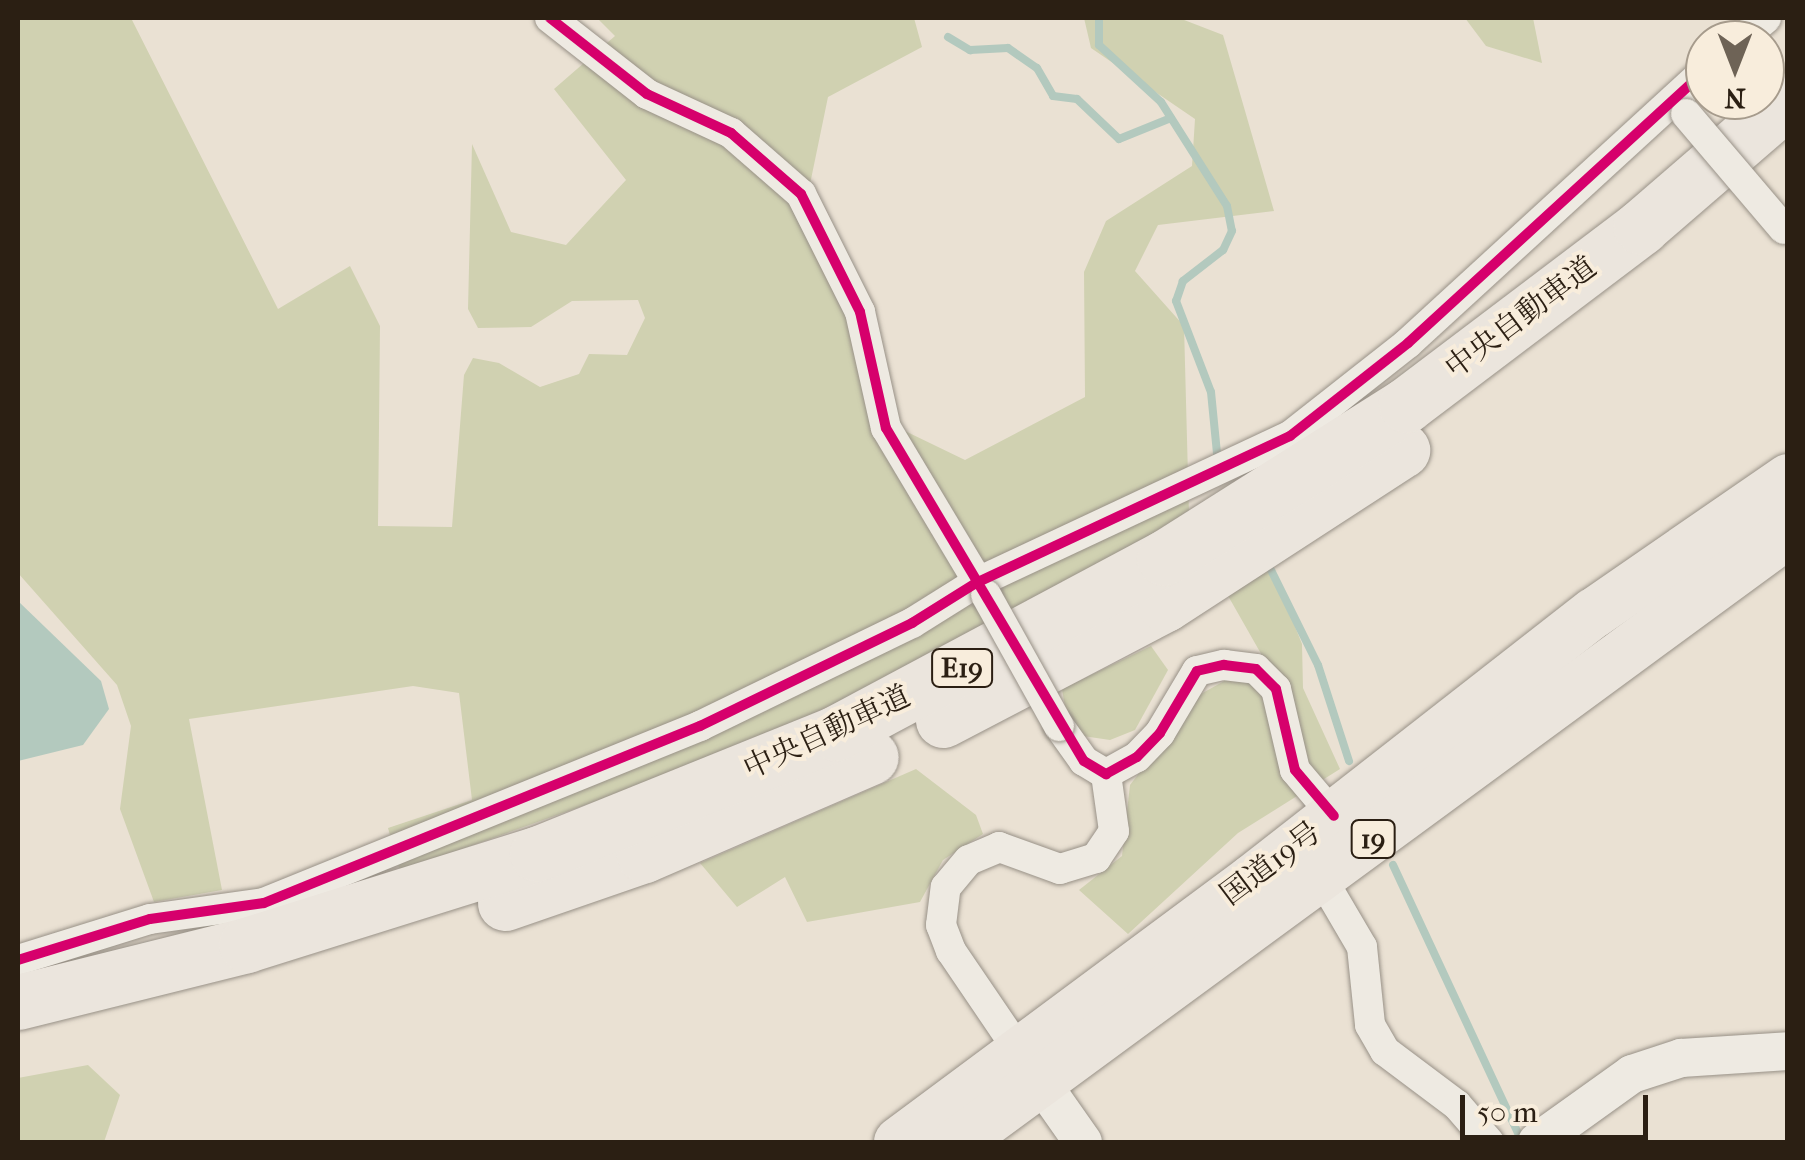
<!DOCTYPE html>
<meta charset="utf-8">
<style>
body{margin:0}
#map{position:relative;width:1805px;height:1160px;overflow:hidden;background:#eae1d3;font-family:"IM FELL French Canon","Noto Serif JP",serif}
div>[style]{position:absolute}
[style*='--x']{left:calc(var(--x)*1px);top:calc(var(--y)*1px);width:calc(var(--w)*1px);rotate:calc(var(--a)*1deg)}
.green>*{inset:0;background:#d0d1b1}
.water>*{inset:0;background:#b3c9be}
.stream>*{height:8px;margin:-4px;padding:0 4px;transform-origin:4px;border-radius:4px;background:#b3c9be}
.roads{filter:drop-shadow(0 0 2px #989187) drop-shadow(0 0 2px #989187)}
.minor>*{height:30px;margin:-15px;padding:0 15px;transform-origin:15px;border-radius:15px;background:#eeeae2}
.tertiary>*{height:38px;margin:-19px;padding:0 19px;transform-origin:19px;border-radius:19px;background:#eeeae2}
.trunk>*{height:50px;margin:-25px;padding:0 25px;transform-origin:25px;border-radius:25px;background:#ebe5dd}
.motorway>*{height:55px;margin:-27.5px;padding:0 27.5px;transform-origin:27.5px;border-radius:27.5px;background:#ebe5dd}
.bridges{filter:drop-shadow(0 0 2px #989187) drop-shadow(0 0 2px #989187)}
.minor-bridge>*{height:30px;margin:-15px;padding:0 15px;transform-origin:15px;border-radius:15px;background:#eeeae2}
.cycleway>*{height:10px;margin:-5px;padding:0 5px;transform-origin:5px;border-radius:5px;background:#d6006c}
span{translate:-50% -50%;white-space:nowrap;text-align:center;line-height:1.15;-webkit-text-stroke:8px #f8eddc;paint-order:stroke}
.shield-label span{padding:2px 8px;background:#f8eddc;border:2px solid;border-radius:8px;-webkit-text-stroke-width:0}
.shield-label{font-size:28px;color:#2b1f13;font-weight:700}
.street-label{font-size:30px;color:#2b1f13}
.frame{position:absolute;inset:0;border:20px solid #2b1f13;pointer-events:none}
.north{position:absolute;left:1685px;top:20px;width:100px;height:100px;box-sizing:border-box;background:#f8eddc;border:2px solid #a69b8c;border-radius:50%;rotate:180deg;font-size:28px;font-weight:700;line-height:40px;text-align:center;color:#2b1f13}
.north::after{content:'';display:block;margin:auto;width:35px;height:45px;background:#6e6356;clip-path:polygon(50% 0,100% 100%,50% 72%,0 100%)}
.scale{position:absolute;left:1460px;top:1095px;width:188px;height:45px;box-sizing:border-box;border:5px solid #2b1f13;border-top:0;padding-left:12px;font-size:30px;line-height:35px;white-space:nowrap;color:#2b1f13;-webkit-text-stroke:8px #f8eddc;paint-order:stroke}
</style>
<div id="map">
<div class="green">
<i style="clip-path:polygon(18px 18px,131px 18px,278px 309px,350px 266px,380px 326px,378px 526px,452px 527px,464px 375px,473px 358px,499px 363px,540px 387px,579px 374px,589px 354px,627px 355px,645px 318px,638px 300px,572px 301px,531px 327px,478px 328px,468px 309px,472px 144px,511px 232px,566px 245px,626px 180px,554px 89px,615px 36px,597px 18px,914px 18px,922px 47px,828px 97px,803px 218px,837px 276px,874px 416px,965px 460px,1085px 397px,1084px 272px,1106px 221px,1192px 166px,1195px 119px,1091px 48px,1084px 18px,1179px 18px,1223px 35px,1274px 211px,1158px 225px,1135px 271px,1184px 326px,1189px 514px,950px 650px,715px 759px,400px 871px,388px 828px,472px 800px,459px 693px,413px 686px,189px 719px,222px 890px,154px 902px,120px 809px,131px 726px,117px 685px,18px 573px)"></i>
<i style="clip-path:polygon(1465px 18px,1533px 18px,1542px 63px,1486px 46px)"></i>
<i style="clip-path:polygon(1272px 569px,1302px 644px,1303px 688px,1340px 769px,1238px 833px,1128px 934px,1079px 890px,1122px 856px,1130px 785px,1199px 695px,1264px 659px,1227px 594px)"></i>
<i style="clip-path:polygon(1151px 646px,1168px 670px,1135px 730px,1110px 740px,1083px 736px,1066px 713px,1062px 689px)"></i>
<i style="clip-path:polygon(916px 769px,976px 815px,983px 834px,943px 860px,920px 902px,807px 922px,785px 877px,737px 907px,700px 863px)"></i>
<i style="clip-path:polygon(88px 1065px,120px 1095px,104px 1142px,18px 1142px,18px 1078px)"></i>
</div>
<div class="water">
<i style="clip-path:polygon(18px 601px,101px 681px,109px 709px,83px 745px,18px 761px)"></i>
</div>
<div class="stream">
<i style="--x:1099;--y:18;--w:27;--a:90"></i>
<i style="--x:1099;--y:45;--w:84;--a:42.6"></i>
<i style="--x:1161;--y:102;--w:123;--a:57.6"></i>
<i style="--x:1227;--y:206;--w:25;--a:79"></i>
<i style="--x:1232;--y:231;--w:21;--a:115"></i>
<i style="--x:1223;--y:250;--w:51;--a:142.2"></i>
<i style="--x:1183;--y:281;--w:21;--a:109"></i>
<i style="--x:1176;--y:301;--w:97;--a:69"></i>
<i style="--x:1211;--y:392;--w:71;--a:84.4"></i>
<i style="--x:948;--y:37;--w:26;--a:31"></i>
<i style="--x:970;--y:50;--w:38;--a:-3"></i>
<i style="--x:1008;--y:48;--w:35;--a:35"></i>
<i style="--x:1037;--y:68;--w:32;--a:60"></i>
<i style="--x:1053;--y:96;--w:24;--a:7"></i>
<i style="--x:1077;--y:99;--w:58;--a:43.6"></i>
<i style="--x:1119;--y:139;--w:56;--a:-22"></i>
<i style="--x:1271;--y:570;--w:106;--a:63.7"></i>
<i style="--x:1318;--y:665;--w:101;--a:72.1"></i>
<i style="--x:1393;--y:865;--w:306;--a:65"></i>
</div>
<div class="roads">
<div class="minor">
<i style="--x:550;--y:18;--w:123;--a:38.1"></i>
<i style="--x:647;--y:94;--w:93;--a:24.9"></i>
<i style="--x:731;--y:133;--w:93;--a:41.1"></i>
<i style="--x:801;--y:194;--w:132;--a:63.4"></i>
<i style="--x:860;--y:312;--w:119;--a:77.4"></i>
<i style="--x:886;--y:428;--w:195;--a:59.1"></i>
<i style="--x:1740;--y:40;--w:34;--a:-40"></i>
<i style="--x:1059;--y:726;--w:43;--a:54.5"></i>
<i style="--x:1084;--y:761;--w:26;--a:31"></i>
<i style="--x:1106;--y:774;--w:35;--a:-29"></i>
<i style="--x:1137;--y:757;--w:33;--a:-46"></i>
<i style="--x:1160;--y:733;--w:72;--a:-59.2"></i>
<i style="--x:1197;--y:671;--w:28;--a:-13"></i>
<i style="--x:1224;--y:665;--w:32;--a:7"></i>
<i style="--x:1256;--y:669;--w:28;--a:45"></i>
<i style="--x:1276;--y:689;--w:83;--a:76.8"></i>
<i style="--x:1295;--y:770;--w:60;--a:49.7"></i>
<i style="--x:1321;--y:877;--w:81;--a:59.6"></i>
<i style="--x:1362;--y:947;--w:78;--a:84.1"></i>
<i style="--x:1370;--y:1025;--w:30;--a:60"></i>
<i style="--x:1385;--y:1051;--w:90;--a:36.9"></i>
<i style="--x:1457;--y:1105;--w:49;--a:49.1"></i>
<i style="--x:18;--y:960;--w:138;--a:-17.3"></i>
<i style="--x:150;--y:919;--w:115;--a:-8"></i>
<i style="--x:264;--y:903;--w:471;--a:-22.1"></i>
<i style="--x:700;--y:726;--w:236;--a:-25.9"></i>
<i style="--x:912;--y:623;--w:75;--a:-32"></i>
<i style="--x:976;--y:583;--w:347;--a:-25.1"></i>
<i style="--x:1290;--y:436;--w:150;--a:-38.2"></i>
<i style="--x:1408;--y:343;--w:403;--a:-42.5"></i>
<i style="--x:1019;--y:1051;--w:121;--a:-124.2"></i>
<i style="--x:951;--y:951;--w:28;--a:-111"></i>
<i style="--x:941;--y:925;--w:38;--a:-83"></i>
<i style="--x:946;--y:887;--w:35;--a:-50"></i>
<i style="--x:969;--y:860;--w:33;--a:-23"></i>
<i style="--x:999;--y:847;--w:65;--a:19.8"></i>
<i style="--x:1060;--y:869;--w:38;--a:-17"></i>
<i style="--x:1096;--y:858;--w:32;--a:-56"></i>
<i style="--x:1114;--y:831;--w:58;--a:-98"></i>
</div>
<div class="tertiary">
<i style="--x:1026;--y:1061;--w:99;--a:54.9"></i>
<i style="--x:1537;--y:1142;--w:117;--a:-35.6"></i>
<i style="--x:1632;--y:1074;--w:52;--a:-18.1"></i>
<i style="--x:1681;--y:1058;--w:107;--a:-3.7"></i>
</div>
<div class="trunk">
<i style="--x:899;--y:1142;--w:441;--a:-36.6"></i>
<i style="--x:1253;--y:879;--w:432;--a:-38"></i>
<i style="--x:1594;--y:613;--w:236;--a:-34.6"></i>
<i style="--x:958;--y:1142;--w:1029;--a:-36.27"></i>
</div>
<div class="motorway">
<i style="--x:943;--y:720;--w:250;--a:-27.6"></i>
<i style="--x:1165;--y:604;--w:283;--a:-33"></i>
<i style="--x:505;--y:903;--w:147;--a:-19.1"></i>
<i style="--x:644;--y:855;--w:247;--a:-23.4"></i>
<i style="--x:18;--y:1002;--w:235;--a:-14"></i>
<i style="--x:246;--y:945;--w:305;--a:-17.4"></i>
<i style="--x:537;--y:854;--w:323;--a:-22"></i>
<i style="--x:836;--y:733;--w:372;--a:-28.1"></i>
<i style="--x:1164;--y:558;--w:286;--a:-32.3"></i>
<i style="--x:1406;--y:405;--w:295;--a:-37.1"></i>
<i style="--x:1641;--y:227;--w:194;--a:-40.8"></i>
</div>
</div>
<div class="bridges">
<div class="minor-bridge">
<i style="--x:1686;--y:114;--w:151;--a:49.6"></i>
<i style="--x:986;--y:595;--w:150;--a:60.9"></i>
</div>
</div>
<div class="cycleway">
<i style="--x:550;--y:18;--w:123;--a:38.1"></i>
<i style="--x:647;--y:94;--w:93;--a:24.9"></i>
<i style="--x:731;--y:133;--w:93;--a:41.1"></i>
<i style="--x:801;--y:194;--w:132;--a:63.4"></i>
<i style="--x:860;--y:312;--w:119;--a:77.4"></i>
<i style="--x:886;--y:428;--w:387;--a:59.3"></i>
<i style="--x:1084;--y:761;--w:26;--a:31"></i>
<i style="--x:1106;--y:774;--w:35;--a:-29"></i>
<i style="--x:1137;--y:757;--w:33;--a:-46"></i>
<i style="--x:1160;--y:733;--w:72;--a:-59.2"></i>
<i style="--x:1197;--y:671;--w:28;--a:-13"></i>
<i style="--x:1224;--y:665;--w:32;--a:7"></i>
<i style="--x:1256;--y:669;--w:28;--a:45"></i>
<i style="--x:1276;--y:689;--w:83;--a:76.8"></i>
<i style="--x:1295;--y:770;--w:60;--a:49.7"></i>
<i style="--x:18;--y:960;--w:138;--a:-17.3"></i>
<i style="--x:150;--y:919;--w:115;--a:-8"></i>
<i style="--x:264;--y:903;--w:471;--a:-22.1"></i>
<i style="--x:700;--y:726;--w:236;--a:-25.9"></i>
<i style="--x:912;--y:623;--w:75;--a:-32"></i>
<i style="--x:976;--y:583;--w:347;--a:-25.1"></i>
<i style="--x:1290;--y:436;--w:150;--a:-38.2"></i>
<i style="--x:1408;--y:343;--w:403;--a:-42.5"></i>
</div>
<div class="shield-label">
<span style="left:962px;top:668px">E19</span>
<span style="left:1373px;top:839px">19</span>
</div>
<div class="street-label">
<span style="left:1521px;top:318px;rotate:-37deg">中央自動車道</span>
<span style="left:827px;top:733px;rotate:-25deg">中央自動車道</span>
<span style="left:1271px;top:864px;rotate:-37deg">国道19号</span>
</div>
<div class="frame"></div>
<div class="north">N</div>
<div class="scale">50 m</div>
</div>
